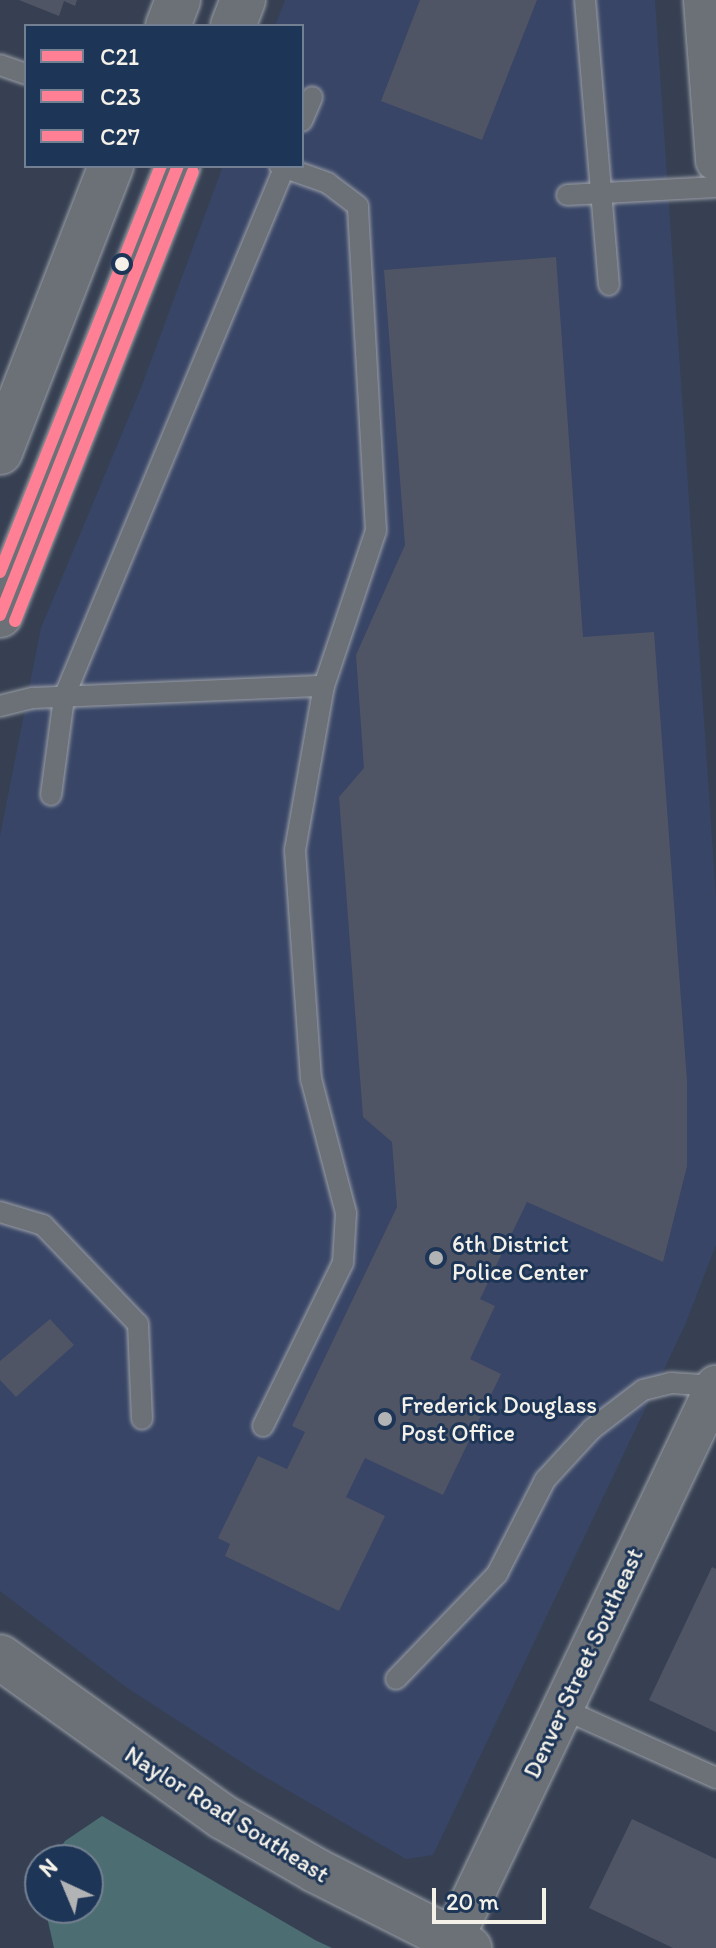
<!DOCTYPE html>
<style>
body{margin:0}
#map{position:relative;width:716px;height:1948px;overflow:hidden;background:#364052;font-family:Itim,sans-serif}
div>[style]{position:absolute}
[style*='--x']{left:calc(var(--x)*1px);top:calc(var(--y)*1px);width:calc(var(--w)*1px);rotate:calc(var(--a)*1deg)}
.built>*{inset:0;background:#384566}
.green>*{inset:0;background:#4c6e73}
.building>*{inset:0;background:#505565}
.roads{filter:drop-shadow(0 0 2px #9ca0a7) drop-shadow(0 0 2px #9ca0a7)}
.service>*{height:20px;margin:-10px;padding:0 10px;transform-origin:10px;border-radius:10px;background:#6c7077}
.minor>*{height:40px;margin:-20px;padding:0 20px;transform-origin:20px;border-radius:20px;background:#6c7077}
.secondary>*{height:44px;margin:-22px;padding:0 22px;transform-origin:22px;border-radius:22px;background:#6c7077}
.bus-1>*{height:12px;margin:-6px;padding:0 6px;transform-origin:6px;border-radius:6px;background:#ff8094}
.bus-2>*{height:12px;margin:-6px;padding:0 6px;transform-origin:6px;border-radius:6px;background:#ff8094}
.bus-3>*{height:12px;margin:-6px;padding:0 6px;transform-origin:6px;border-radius:6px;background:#ff8094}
.dots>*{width:22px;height:22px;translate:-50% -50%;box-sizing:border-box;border:4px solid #1d3557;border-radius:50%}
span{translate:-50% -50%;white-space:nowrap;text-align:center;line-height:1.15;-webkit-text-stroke:6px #1d3557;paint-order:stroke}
.poi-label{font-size:24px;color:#f4f1e8}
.left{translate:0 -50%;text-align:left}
.street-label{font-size:24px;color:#f4f1e8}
.legend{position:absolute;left:24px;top:24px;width:280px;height:144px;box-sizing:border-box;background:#1d3557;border:2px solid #738091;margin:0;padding:10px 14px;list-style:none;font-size:24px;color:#f4f1e8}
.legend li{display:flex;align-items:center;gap:16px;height:40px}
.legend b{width:40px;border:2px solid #738091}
.north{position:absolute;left:24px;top:1844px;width:80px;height:80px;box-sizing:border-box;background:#1d3557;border:2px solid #738091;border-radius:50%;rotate:316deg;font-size:22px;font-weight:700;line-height:32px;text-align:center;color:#f4f1e8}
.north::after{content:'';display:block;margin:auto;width:28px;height:36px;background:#b2b3b4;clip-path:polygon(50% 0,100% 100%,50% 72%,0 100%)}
.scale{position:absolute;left:432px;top:1888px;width:114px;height:36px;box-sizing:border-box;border:4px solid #f4f1e8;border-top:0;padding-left:10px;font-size:24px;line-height:28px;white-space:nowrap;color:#f4f1e8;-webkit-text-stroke:6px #1d3557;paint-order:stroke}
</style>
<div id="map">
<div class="built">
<i style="clip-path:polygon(285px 0,655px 0,716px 897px,716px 1245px,685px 1325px,433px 1855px,406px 1859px,260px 1774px,126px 1687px,0 1591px,0 836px,41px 628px,141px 388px,223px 166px,302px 166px,302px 26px,275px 26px)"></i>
</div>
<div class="green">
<i style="clip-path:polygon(102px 1816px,315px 1940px,332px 1948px,54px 1948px,45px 1908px,88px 1908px,88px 1860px,52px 1860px,65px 1841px)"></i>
</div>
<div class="building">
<i style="clip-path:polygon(19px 0,77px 0,75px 6px,64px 1px,59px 16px)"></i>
<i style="clip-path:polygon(420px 0,537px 0,482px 140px,381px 101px)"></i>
<i style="clip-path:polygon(556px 257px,583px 637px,654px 632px,687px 1081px,687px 1166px,663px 1262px,527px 1202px,480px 1299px,495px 1306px,470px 1359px,501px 1374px,443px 1495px,365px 1458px,346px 1497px,385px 1516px,339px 1611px,225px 1556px,230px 1544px,218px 1538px,258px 1456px,287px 1469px,305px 1432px,292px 1426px,397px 1207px,392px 1142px,363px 1117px,339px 797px,364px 768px,356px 655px,405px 545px,384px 270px)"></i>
<i style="clip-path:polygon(50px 1319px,74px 1345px,16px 1397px,0 1380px,0 1361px)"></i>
<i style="clip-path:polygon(712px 1567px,716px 1569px,716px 1732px,649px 1700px)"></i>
<i style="clip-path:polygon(632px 1819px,716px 1859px,716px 1948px,673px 1948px,589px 1908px)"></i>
</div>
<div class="roads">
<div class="service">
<i style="--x:585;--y:0;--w:286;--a:85.2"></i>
<i style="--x:0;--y:65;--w:28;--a:19"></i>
<i style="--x:302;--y:121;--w:26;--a:-67"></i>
<i style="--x:567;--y:195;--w:149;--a:-3.1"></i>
<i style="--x:0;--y:706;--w:34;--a:-14"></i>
<i style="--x:33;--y:698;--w:291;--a:-2.4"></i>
<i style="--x:51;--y:795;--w:99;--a:-82.4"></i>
<i style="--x:64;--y:697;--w:575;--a:-67.4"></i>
<i style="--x:0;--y:1212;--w:45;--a:16.8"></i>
<i style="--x:43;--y:1225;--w:137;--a:46.2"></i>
<i style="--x:138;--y:1324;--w:95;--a:87.6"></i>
<i style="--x:263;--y:1426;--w:182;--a:-63.9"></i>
<i style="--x:343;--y:1263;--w:50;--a:-86.6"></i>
<i style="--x:346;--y:1213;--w:138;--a:-104.6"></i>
<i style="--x:311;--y:1079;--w:230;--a:-94"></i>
<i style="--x:295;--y:850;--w:167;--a:-80"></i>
<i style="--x:324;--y:686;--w:163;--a:-71.5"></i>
<i style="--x:376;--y:531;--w:325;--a:-93.2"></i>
<i style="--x:358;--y:206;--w:38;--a:-143"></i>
<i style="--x:328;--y:183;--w:51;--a:-160.5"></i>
<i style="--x:396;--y:1679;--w:146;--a:-46.1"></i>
<i style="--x:497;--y:1574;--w:106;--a:-62.9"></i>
<i style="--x:545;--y:1480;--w:69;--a:-47.3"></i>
<i style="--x:592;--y:1429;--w:64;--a:-37.4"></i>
<i style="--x:643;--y:1390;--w:29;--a:-14"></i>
<i style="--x:671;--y:1383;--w:45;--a:3.8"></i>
<i style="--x:561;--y:1708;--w:170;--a:24.3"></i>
</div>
<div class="minor">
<i style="--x:704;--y:0;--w:161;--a:85.7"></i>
<i style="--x:452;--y:1941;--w:615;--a:-64.56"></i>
</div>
<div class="secondary">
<i style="--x:168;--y:26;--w:28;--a:-69"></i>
<i style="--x:233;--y:26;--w:28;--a:-69"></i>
<i style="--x:0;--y:452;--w:307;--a:-68.8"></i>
<i style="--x:0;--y:615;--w:483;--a:-68.4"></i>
<i style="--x:0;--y:1657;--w:274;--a:35.7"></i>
<i style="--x:223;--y:1817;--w:106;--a:29.9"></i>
<i style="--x:315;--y:1870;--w:173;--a:26.9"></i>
</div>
</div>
<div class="bus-1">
<i style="--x:0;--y:615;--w:483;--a:-68.4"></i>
</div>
<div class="bus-2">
<i style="--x:15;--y:621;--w:483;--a:-68.4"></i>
</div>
<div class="bus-3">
<i style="--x:0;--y:572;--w:437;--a:-68.4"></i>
</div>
<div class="dots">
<i style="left:122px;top:264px;background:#f4f1e8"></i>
<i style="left:436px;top:1258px;background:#b2b3b4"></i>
<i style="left:385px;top:1419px;background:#b2b3b4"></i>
</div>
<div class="poi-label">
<span class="left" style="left:452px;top:1258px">6th District<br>Police Center</span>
<span class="left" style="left:401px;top:1419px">Frederick Douglass<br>Post Office</span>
</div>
<div class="street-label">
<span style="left:583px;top:1663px;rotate:-65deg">Denver Street Southeast</span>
<span style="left:227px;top:1814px;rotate:32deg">Naylor Road Southeast</span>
</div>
<ul class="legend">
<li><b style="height:10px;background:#ff8094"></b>C21</li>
<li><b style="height:10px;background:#ff8094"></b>C23</li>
<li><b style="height:10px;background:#ff8094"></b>C27</li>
</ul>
<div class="north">N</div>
<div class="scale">20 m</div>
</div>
